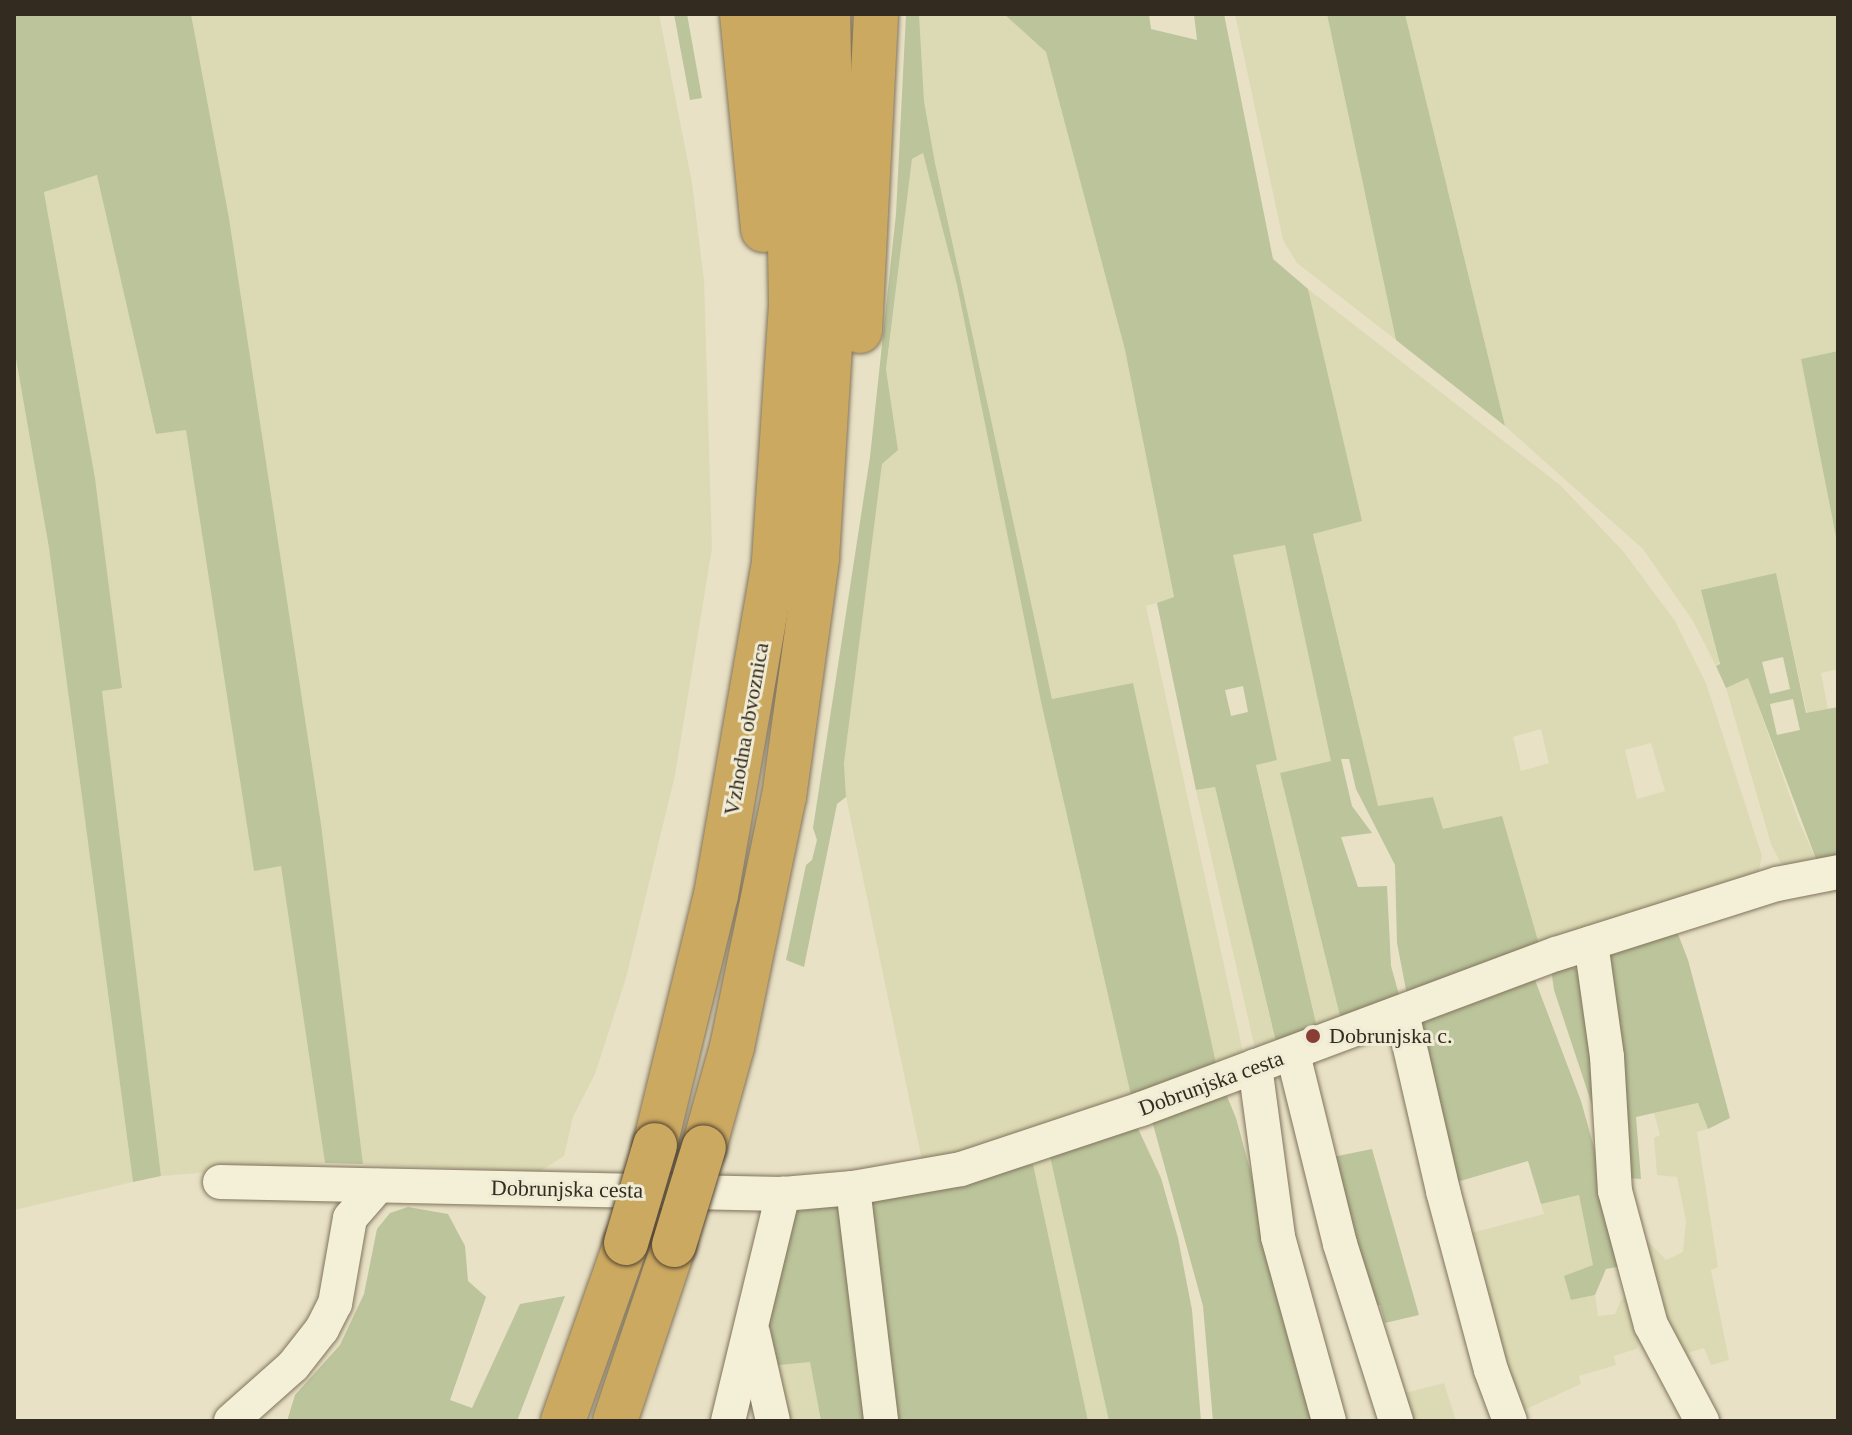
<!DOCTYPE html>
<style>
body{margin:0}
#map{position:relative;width:1852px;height:1435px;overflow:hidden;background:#e8e1c5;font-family:Georgia,serif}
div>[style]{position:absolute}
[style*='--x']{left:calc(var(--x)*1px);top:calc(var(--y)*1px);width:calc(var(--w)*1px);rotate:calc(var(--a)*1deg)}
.farmland>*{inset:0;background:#dcdab4}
.green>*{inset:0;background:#bbc49b}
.roads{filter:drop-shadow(0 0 2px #81745d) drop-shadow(0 0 2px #81745d)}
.minor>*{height:34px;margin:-17px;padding:0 17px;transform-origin:17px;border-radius:17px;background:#f4efd7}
.highway>*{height:44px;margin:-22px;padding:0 22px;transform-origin:22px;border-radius:22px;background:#cca961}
.bridges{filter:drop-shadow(0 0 2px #4f4231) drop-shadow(0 0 2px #4f4231)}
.highway-bridge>*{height:44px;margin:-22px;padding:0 22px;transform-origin:22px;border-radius:22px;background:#cca961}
.dots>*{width:22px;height:22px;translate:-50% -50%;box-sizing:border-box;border:4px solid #f0ebd4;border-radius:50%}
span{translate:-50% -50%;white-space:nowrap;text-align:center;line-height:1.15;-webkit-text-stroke:6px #f0ebd4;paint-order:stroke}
.street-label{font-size:22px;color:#332b1f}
.poi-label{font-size:22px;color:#332b1f}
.left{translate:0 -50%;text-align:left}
.frame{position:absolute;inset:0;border:16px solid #332b1f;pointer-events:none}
</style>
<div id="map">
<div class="farmland">
<i style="clip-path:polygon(191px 14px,659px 14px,692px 183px,704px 280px,712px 548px,675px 775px,626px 978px,595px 1074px,573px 1117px,564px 1156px,539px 1172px,363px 1164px,321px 824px,229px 218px)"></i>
<i style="clip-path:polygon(919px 14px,1004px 14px,1046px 52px,1125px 350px,1174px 598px,1146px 606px,1244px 1057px,1217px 1068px,1133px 684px,1052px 699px,935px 163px,924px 101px)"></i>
<i style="clip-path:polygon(1235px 14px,1327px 14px,1396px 340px,1297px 263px,1283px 240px)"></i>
<i style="clip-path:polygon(1405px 14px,1838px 14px,1838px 351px,1801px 359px,1838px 547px,1838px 669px,1821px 673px,1828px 709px,1807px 713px,1776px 574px,1716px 666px,1693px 621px,1643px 549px,1505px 426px)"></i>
<i style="clip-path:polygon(923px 153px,957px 285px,1041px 702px,1132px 1100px,923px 1165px,846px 797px,844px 763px,882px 464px,898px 450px,886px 369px,912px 159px)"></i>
<i style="clip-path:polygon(98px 175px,156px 434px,186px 430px,254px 870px,281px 865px,325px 1163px,161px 1176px,102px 691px,122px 687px,95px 478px,44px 191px)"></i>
<i style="clip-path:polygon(evenodd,1308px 289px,1560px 485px,1623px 551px,1675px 621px,1706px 683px,1762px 856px,1757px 879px,1541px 951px,1443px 829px,1433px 797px,1378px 807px,1313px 533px,1361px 521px,1308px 289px,1541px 729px,1549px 763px,1521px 771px,1513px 737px,1541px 729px,1308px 289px,1651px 743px,1665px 791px,1637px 799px,1625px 750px,1651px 743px)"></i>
<i style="clip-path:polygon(14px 347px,49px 548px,133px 1182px,14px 1210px)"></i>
<i style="clip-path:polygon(1285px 544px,1332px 762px,1281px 773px,1342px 1024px,1318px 1032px,1256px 764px,1277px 760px,1232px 555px)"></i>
<i style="clip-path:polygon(1748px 677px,1798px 819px,1819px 867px,1792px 871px,1780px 862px,1771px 844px,1726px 688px)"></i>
<i style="clip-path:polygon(1215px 787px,1277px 1046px,1256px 1053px,1196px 790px)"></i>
<i style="clip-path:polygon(1699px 1103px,1708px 1129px,1697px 1132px,1718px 1267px,1711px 1270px,1729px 1360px,1711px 1365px,1704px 1348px,1688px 1353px,1699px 1387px,1684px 1385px,1643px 1236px,1666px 1260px,1683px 1252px,1686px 1221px,1677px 1177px,1657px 1175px,1654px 1138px,1660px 1135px,1654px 1113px)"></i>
<i style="clip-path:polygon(1050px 1156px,1066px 1215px,1109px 1421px,1088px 1421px,1033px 1164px)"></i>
<i style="clip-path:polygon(1579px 1195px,1594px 1265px,1571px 1300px,1595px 1295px,1598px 1316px,1615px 1314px,1621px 1300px,1634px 1292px,1643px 1338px,1636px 1349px,1614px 1356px,1616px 1365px,1579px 1376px,1581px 1384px,1515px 1414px,1459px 1236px,1544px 1214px,1541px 1204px)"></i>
<i style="clip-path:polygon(810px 1361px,821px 1421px,778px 1421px,769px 1366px)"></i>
<i style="clip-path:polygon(1444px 1383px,1456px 1421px,1402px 1421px,1393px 1396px)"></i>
</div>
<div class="green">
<i style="clip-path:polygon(14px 14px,191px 14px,229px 218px,321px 824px,363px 1164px,325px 1163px,281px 866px,254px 871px,186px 430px,156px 434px,97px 175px,44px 192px,95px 478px,122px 688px,102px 691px,161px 1176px,133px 1182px,49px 548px,14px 347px)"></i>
<i style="clip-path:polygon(674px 14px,687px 14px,702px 98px,690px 100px)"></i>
<i style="clip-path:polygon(906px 14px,919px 14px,924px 101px,935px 163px,1052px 699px,1133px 683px,1217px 1068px,1132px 1100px,1041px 702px,957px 285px,923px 153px,912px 159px,886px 369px,898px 450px,882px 464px,844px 763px,846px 797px,837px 804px,804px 967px,786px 960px,806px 865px,812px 860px,817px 840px,813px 828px,870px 457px,896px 214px)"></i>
<i style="clip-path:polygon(evenodd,1004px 14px,1149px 14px,1151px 29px,1197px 40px,1194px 14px,1224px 14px,1273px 259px,1308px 289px,1362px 521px,1313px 534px,1378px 806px,1433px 797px,1443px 829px,1502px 816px,1541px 951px,1408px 1000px,1397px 943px,1395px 865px,1356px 789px,1349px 759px,1341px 759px,1352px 806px,1372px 833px,1341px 837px,1358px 887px,1387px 886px,1391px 966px,1401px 1002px,1342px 1024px,1280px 773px,1331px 761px,1285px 545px,1233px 555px,1277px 760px,1256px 765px,1318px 1032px,1277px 1046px,1215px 787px,1196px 790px,1157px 603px,1174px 597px,1125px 350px,1046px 52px,1004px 14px,1243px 686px,1248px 712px,1231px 716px,1225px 690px,1243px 686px)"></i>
<i style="clip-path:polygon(1327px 14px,1405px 14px,1505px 426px,1396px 340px)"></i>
<i style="clip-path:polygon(1838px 351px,1838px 547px,1801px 359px)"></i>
<i style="clip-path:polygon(evenodd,1776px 573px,1806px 713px,1838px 707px,1838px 864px,1819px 867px,1748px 678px,1726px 688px,1716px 666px,1720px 664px,1701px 590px,1776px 573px,1783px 657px,1790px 689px,1770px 694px,1762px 662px,1783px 657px,1776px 573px,1793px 699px,1800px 730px,1777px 735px,1770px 704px,1793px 699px)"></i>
<i style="clip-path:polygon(1665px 931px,1678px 934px,1688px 960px,1730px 1118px,1708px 1129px,1698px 1103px,1636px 1117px,1641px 1179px,1627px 1178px,1605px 953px)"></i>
<i style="clip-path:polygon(1569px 965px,1585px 974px,1604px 1141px,1554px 990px,1551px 969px)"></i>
<i style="clip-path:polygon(1535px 980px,1581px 1101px,1627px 1265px,1606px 1269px,1595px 1295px,1571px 1300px,1564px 1276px,1593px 1265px,1579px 1195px,1541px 1204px,1528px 1161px,1447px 1185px,1418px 1017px)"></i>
<i style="clip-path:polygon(1224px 1089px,1236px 1118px,1318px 1421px,1213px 1421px,1203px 1306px,1151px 1117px)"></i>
<i style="clip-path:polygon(1135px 1122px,1161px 1178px,1178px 1238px,1192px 1310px,1201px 1421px,1109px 1421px,1050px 1156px)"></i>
<i style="clip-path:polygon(1372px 1149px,1419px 1315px,1385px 1323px,1380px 1305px,1368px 1307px,1323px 1159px)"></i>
<i style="clip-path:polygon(1033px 1164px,1088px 1421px,885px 1421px,864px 1203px)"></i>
<i style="clip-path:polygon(838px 1206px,873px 1421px,821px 1421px,810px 1362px,769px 1366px,763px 1323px,788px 1212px)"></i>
<i style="clip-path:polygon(408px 1207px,448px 1214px,465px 1246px,468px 1281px,486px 1297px,450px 1400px,472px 1408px,520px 1304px,565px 1296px,517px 1421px,287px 1421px,295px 1395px,340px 1345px,364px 1294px,377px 1229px,390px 1213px)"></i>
</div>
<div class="roads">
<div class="minor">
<i style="--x:1591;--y:943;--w:115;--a:82"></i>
<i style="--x:1607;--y:1057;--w:134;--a:86.6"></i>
<i style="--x:1615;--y:1191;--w:139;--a:75"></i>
<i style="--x:1651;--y:1325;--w:109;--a:62"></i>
<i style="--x:1402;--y:1013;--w:183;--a:77"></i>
<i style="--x:1443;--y:1191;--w:185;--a:75"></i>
<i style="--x:1491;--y:1370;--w:54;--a:69.6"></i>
<i style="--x:1293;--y:1054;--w:196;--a:76.1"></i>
<i style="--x:1340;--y:1244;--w:186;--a:72.4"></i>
<i style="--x:1255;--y:1066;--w:173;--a:82.3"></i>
<i style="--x:1278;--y:1237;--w:191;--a:74.5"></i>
<i style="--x:220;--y:1182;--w:563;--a:1.22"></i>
<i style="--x:783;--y:1194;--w:70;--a:-4.9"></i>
<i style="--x:853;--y:1188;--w:110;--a:-10"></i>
<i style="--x:961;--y:1169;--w:190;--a:-18.4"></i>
<i style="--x:1141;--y:1109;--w:443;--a:-20.5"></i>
<i style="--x:1556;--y:954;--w:232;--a:-17.6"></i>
<i style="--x:1777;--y:884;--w:62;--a:-11.1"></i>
<i style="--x:853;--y:1188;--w:235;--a:83.1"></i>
<i style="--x:753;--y:1333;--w:90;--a:77.2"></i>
<i style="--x:231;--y:1421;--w:83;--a:-41.6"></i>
<i style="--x:293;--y:1366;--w:47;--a:-51.9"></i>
<i style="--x:322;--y:1329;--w:28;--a:-63"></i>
<i style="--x:335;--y:1304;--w:87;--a:-80.1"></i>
<i style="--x:350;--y:1218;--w:43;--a:-48.8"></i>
<i style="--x:728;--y:1421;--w:234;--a:-76.4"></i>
</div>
<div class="highway">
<i style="--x:742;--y:14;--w:217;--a:84.4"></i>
<i style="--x:860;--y:331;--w:317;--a:-87.1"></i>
<i style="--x:655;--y:1145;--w:257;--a:-76.3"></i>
<i style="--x:716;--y:895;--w:339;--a:-80.1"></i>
<i style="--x:774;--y:561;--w:260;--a:-86.2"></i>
<i style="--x:791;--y:302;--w:288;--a:-91"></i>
<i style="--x:704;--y:1147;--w:104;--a:-74.4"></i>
<i style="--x:732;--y:1047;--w:255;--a:-78.3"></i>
<i style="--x:784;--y:797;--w:241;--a:-82.1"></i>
<i style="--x:817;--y:558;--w:280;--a:-86.5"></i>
<i style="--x:834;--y:279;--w:265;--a:-91.3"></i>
<i style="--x:563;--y:1421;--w:189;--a:-70.5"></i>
<i style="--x:615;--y:1421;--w:186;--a:-71.5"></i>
</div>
</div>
<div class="bridges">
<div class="highway-bridge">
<i style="--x:626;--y:1243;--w:102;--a:-73.5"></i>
<i style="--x:674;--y:1245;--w:102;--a:-73"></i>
</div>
</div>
<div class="dots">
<i style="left:1313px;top:1036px;background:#883e35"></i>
</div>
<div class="street-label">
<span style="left:746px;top:729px;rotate:-80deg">Vzhodna obvoznica</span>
<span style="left:1211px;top:1083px;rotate:-20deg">Dobrunjska cesta</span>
<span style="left:567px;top:1189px;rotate:1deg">Dobrunjska cesta</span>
</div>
<div class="poi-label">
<span class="left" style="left:1329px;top:1036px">Dobrunjska c.</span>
</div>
<div class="frame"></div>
</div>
